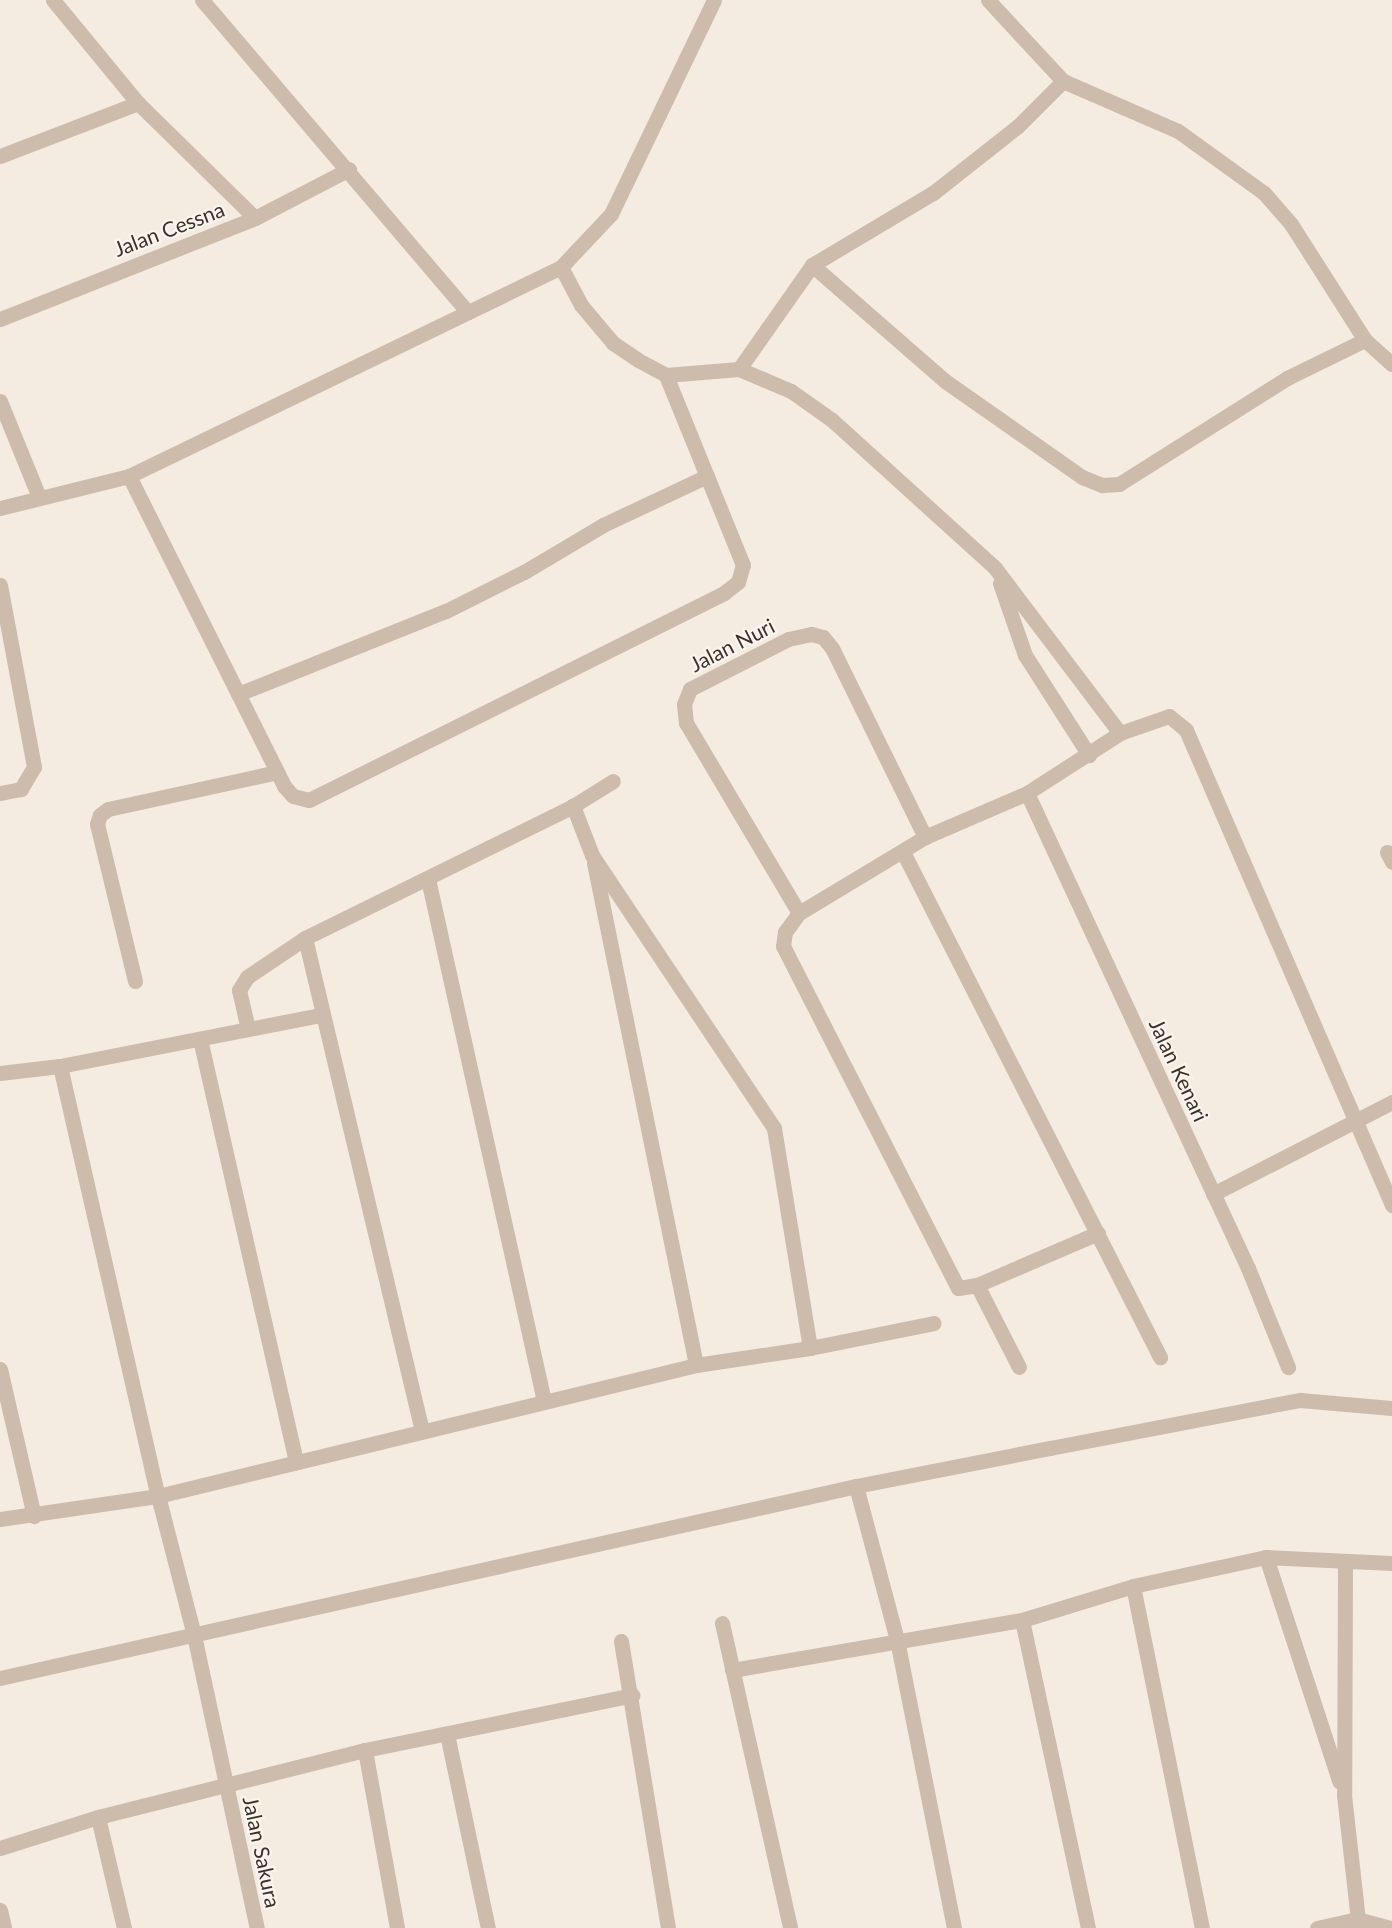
<!DOCTYPE html>
<style>
body{margin:0}
#map{position:relative;width:1392px;height:1928px;overflow:hidden;background:#f4ebe1;font-family:Lato,sans-serif}
div>[style]{position:absolute}
[style*='--x']{left:calc(var(--x)*1px);top:calc(var(--y)*1px);width:calc(var(--w)*1px);rotate:calc(var(--a)*1deg)}
.minor>*{height:15px;margin:-7.5px;padding:0 7.5px;transform-origin:7.5px;border-radius:7.5px;background:#cdbbac}
span{translate:-50% -50%;white-space:nowrap;text-align:center;line-height:1.15;-webkit-text-stroke:4.5px #fbf5ee;paint-order:stroke}
.street-label{font-size:21px;color:#3b302b}
</style>
<div id="map">
<div class="minor">
<i style="--x:53;--y:0;--w:134;--a:50.5"></i>
<i style="--x:138;--y:103;--w:164;--a:44.5"></i>
<i style="--x:202;--y:0;--w:410;--a:49.6"></i>
<i style="--x:988;--y:0;--w:110;--a:47.2"></i>
<i style="--x:1063;--y:81;--w:125;--a:23.5"></i>
<i style="--x:1178;--y:131;--w:106;--a:35.8"></i>
<i style="--x:1264;--y:193;--w:41;--a:48.9"></i>
<i style="--x:1291;--y:224;--w:138;--a:57.5"></i>
<i style="--x:1365;--y:340;--w:36;--a:42"></i>
<i style="--x:0;--y:156;--w:148;--a:-21"></i>
<i style="--x:812;--y:265;--w:176;--a:41.1"></i>
<i style="--x:945;--y:381;--w:167;--a:35"></i>
<i style="--x:1082;--y:477;--w:22;--a:22"></i>
<i style="--x:1102;--y:485;--w:17;--a:-3"></i>
<i style="--x:1119;--y:484;--w:199;--a:-32.2"></i>
<i style="--x:1287;--y:378;--w:87;--a:-26"></i>
<i style="--x:561;--y:267;--w:43;--a:62.2"></i>
<i style="--x:581;--y:305;--w:50;--a:49.9"></i>
<i style="--x:613;--y:343;--w:30;--a:34"></i>
<i style="--x:638;--y:360;--w:32;--a:28"></i>
<i style="--x:666;--y:375;--w:73;--a:-4.7"></i>
<i style="--x:739;--y:369;--w:56;--a:22.9"></i>
<i style="--x:791;--y:391;--w:50;--a:35.3"></i>
<i style="--x:832;--y:420;--w:220;--a:42.2"></i>
<i style="--x:995;--y:568;--w:207;--a:52.9"></i>
<i style="--x:0;--y:319;--w:274;--a:-21.6"></i>
<i style="--x:255;--y:218;--w:106;--a:-27.5"></i>
<i style="--x:739;--y:369;--w:127;--a:-54.9"></i>
<i style="--x:812;--y:265;--w:141;--a:-30.8"></i>
<i style="--x:933;--y:193;--w:108;--a:-38.2"></i>
<i style="--x:1018;--y:126;--w:64;--a:-45"></i>
<i style="--x:0;--y:401;--w:104;--a:67.9"></i>
<i style="--x:129;--y:476;--w:347;--a:63.4"></i>
<i style="--x:284;--y:786;--w:13;--a:48"></i>
<i style="--x:293;--y:796;--w:16;--a:14"></i>
<i style="--x:309;--y:800;--w:464;--a:-26.5"></i>
<i style="--x:724;--y:593;--w:18;--a:-38"></i>
<i style="--x:738;--y:582;--w:18;--a:-74"></i>
<i style="--x:743;--y:565;--w:205;--a:-112.1"></i>
<i style="--x:0;--y:508;--w:133;--a:-13.9"></i>
<i style="--x:129;--y:476;--w:480;--a:-25.8"></i>
<i style="--x:561;--y:267;--w:73;--a:-46.7"></i>
<i style="--x:611;--y:214;--w:237;--a:-64.3"></i>
<i style="--x:1000;--y:583;--w:76;--a:70.9"></i>
<i style="--x:1025;--y:655;--w:119;--a:57.4"></i>
<i style="--x:0;--y:585;--w:185;--a:79.4"></i>
<i style="--x:34;--y:767;--w:26;--a:121"></i>
<i style="--x:21;--y:789;--w:21;--a:169"></i>
<i style="--x:238;--y:694;--w:224;--a:-21.8"></i>
<i style="--x:446;--y:611;--w:87;--a:-26.6"></i>
<i style="--x:524;--y:572;--w:92;--a:-30.7"></i>
<i style="--x:603;--y:525;--w:115;--a:-25.2"></i>
<i style="--x:1027;--y:793;--w:524;--a:65.05"></i>
<i style="--x:1248;--y:1268;--w:107;--a:68"></i>
<i style="--x:903;--y:852;--w:567;--a:63.03"></i>
<i style="--x:1387;--y:852;--w:11;--a:63"></i>
<i style="--x:594;--y:863;--w:512;--a:78.51"></i>
<i style="--x:428;--y:879;--w:535;--a:77.47"></i>
<i style="--x:799;--y:913;--w:221;--a:-120.7"></i>
<i style="--x:686;--y:723;--w:19;--a:-96"></i>
<i style="--x:684;--y:704;--w:16;--a:-68"></i>
<i style="--x:690;--y:689;--w:110;--a:-27"></i>
<i style="--x:788;--y:639;--w:24;--a:-12"></i>
<i style="--x:811;--y:634;--w:12;--a:14"></i>
<i style="--x:823;--y:637;--w:14;--a:51"></i>
<i style="--x:832;--y:648;--w:211;--a:63.8"></i>
<i style="--x:305;--y:938;--w:507;--a:76.65"></i>
<i style="--x:135;--y:981;--w:162;--a:-103.6"></i>
<i style="--x:97;--y:824;--w:9;--a:-72"></i>
<i style="--x:100;--y:815;--w:10;--a:-37"></i>
<i style="--x:108;--y:809;--w:173;--a:-12.3"></i>
<i style="--x:248;--y:1029;--w:40;--a:-103"></i>
<i style="--x:239;--y:990;--w:15;--a:-58"></i>
<i style="--x:247;--y:977;--w:70;--a:-33.9"></i>
<i style="--x:305;--y:938;--w:299;--a:-26.2"></i>
<i style="--x:573;--y:806;--w:47;--a:-32"></i>
<i style="--x:200;--y:1039;--w:434;--a:77.2"></i>
<i style="--x:60;--y:1066;--w:441;--a:77.2"></i>
<i style="--x:158;--y:1496;--w:144;--a:75.5"></i>
<i style="--x:194;--y:1635;--w:300;--a:77.9"></i>
<i style="--x:0;--y:1073;--w:60;--a:-6.7"></i>
<i style="--x:60;--y:1066;--w:266;--a:-11.1"></i>
<i style="--x:1213;--y:1194;--w:201;--a:-27.2"></i>
<i style="--x:1098;--y:1233;--w:132;--a:156.7"></i>
<i style="--x:977;--y:1285;--w:19;--a:171"></i>
<i style="--x:958;--y:1288;--w:384;--a:-117.1"></i>
<i style="--x:783;--y:946;--w:14;--a:-82"></i>
<i style="--x:785;--y:932;--w:24;--a:-54"></i>
<i style="--x:799;--y:913;--w:147;--a:-31.1"></i>
<i style="--x:925;--y:837;--w:111;--a:-23.3"></i>
<i style="--x:1027;--y:793;--w:111;--a:-32.8"></i>
<i style="--x:1120;--y:733;--w:52;--a:-19.1"></i>
<i style="--x:1169;--y:716;--w:22;--a:39"></i>
<i style="--x:1186;--y:730;--w:518;--a:66.55"></i>
<i style="--x:977;--y:1285;--w:92;--a:62.9"></i>
<i style="--x:810;--y:1348;--w:126;--a:-11.4"></i>
<i style="--x:0;--y:1369;--w:151;--a:77"></i>
<i style="--x:856;--y:1486;--w:159;--a:75.1"></i>
<i style="--x:897;--y:1640;--w:294;--a:78.8"></i>
<i style="--x:0;--y:1519;--w:160;--a:-8.3"></i>
<i style="--x:158;--y:1496;--w:554;--a:-13.68"></i>
<i style="--x:696;--y:1365;--w:115;--a:-8.5"></i>
<i style="--x:810;--y:1348;--w:223;--a:-99.3"></i>
<i style="--x:774;--y:1128;--w:328;--a:-123.7"></i>
<i style="--x:592;--y:855;--w:53;--a:-111.2"></i>
<i style="--x:1266;--y:1557;--w:236;--a:71.9"></i>
<i style="--x:1345;--y:1562;--w:233;--a:90.2"></i>
<i style="--x:1344;--y:1795;--w:134;--a:83.6"></i>
<i style="--x:1133;--y:1586;--w:349;--a:78.6"></i>
<i style="--x:1022;--y:1620;--w:315;--a:77.9"></i>
<i style="--x:722;--y:1623;--w:312;--a:77.4"></i>
<i style="--x:621;--y:1641;--w:291;--a:80.7"></i>
<i style="--x:732;--y:1670;--w:294;--a:-9.8"></i>
<i style="--x:1022;--y:1620;--w:116;--a:-17"></i>
<i style="--x:1133;--y:1586;--w:136;--a:-12.3"></i>
<i style="--x:1266;--y:1557;--w:126;--a:2.7"></i>
<i style="--x:0;--y:1678;--w:877;--a:-12.64"></i>
<i style="--x:856;--y:1486;--w:198;--a:-11.1"></i>
<i style="--x:1050;--y:1448;--w:255;--a:-10.9"></i>
<i style="--x:1300;--y:1400;--w:92;--a:5"></i>
<i style="--x:447;--y:1734;--w:198;--a:78.1"></i>
<i style="--x:365;--y:1750;--w:181;--a:79.8"></i>
<i style="--x:0;--y:1848;--w:103;--a:-17.6"></i>
<i style="--x:0;--y:1910;--w:18;--a:77"></i>
<i style="--x:124;--y:1928;--w:114;--a:-103.2"></i>
<i style="--x:98;--y:1817;--w:275;--a:-14.1"></i>
<i style="--x:365;--y:1750;--w:273;--a:-11.6"></i>
<i style="--x:1317;--y:1928;--w:41;--a:-12.7"></i>
<i style="--x:1357;--y:1919;--w:34;--a:15"></i>
</div>
<div class="street-label">
<span style="left:169px;top:229px;rotate:-21deg">Jalan Cessna</span>
<span style="left:732px;top:645px;rotate:-27deg">Jalan Nuri</span>
<span style="left:1179px;top:1070px;rotate:65deg">Jalan Kenari</span>
<span style="left:262px;top:1852px;rotate:78deg">Jalan Sakura</span>
</div>
</div>
